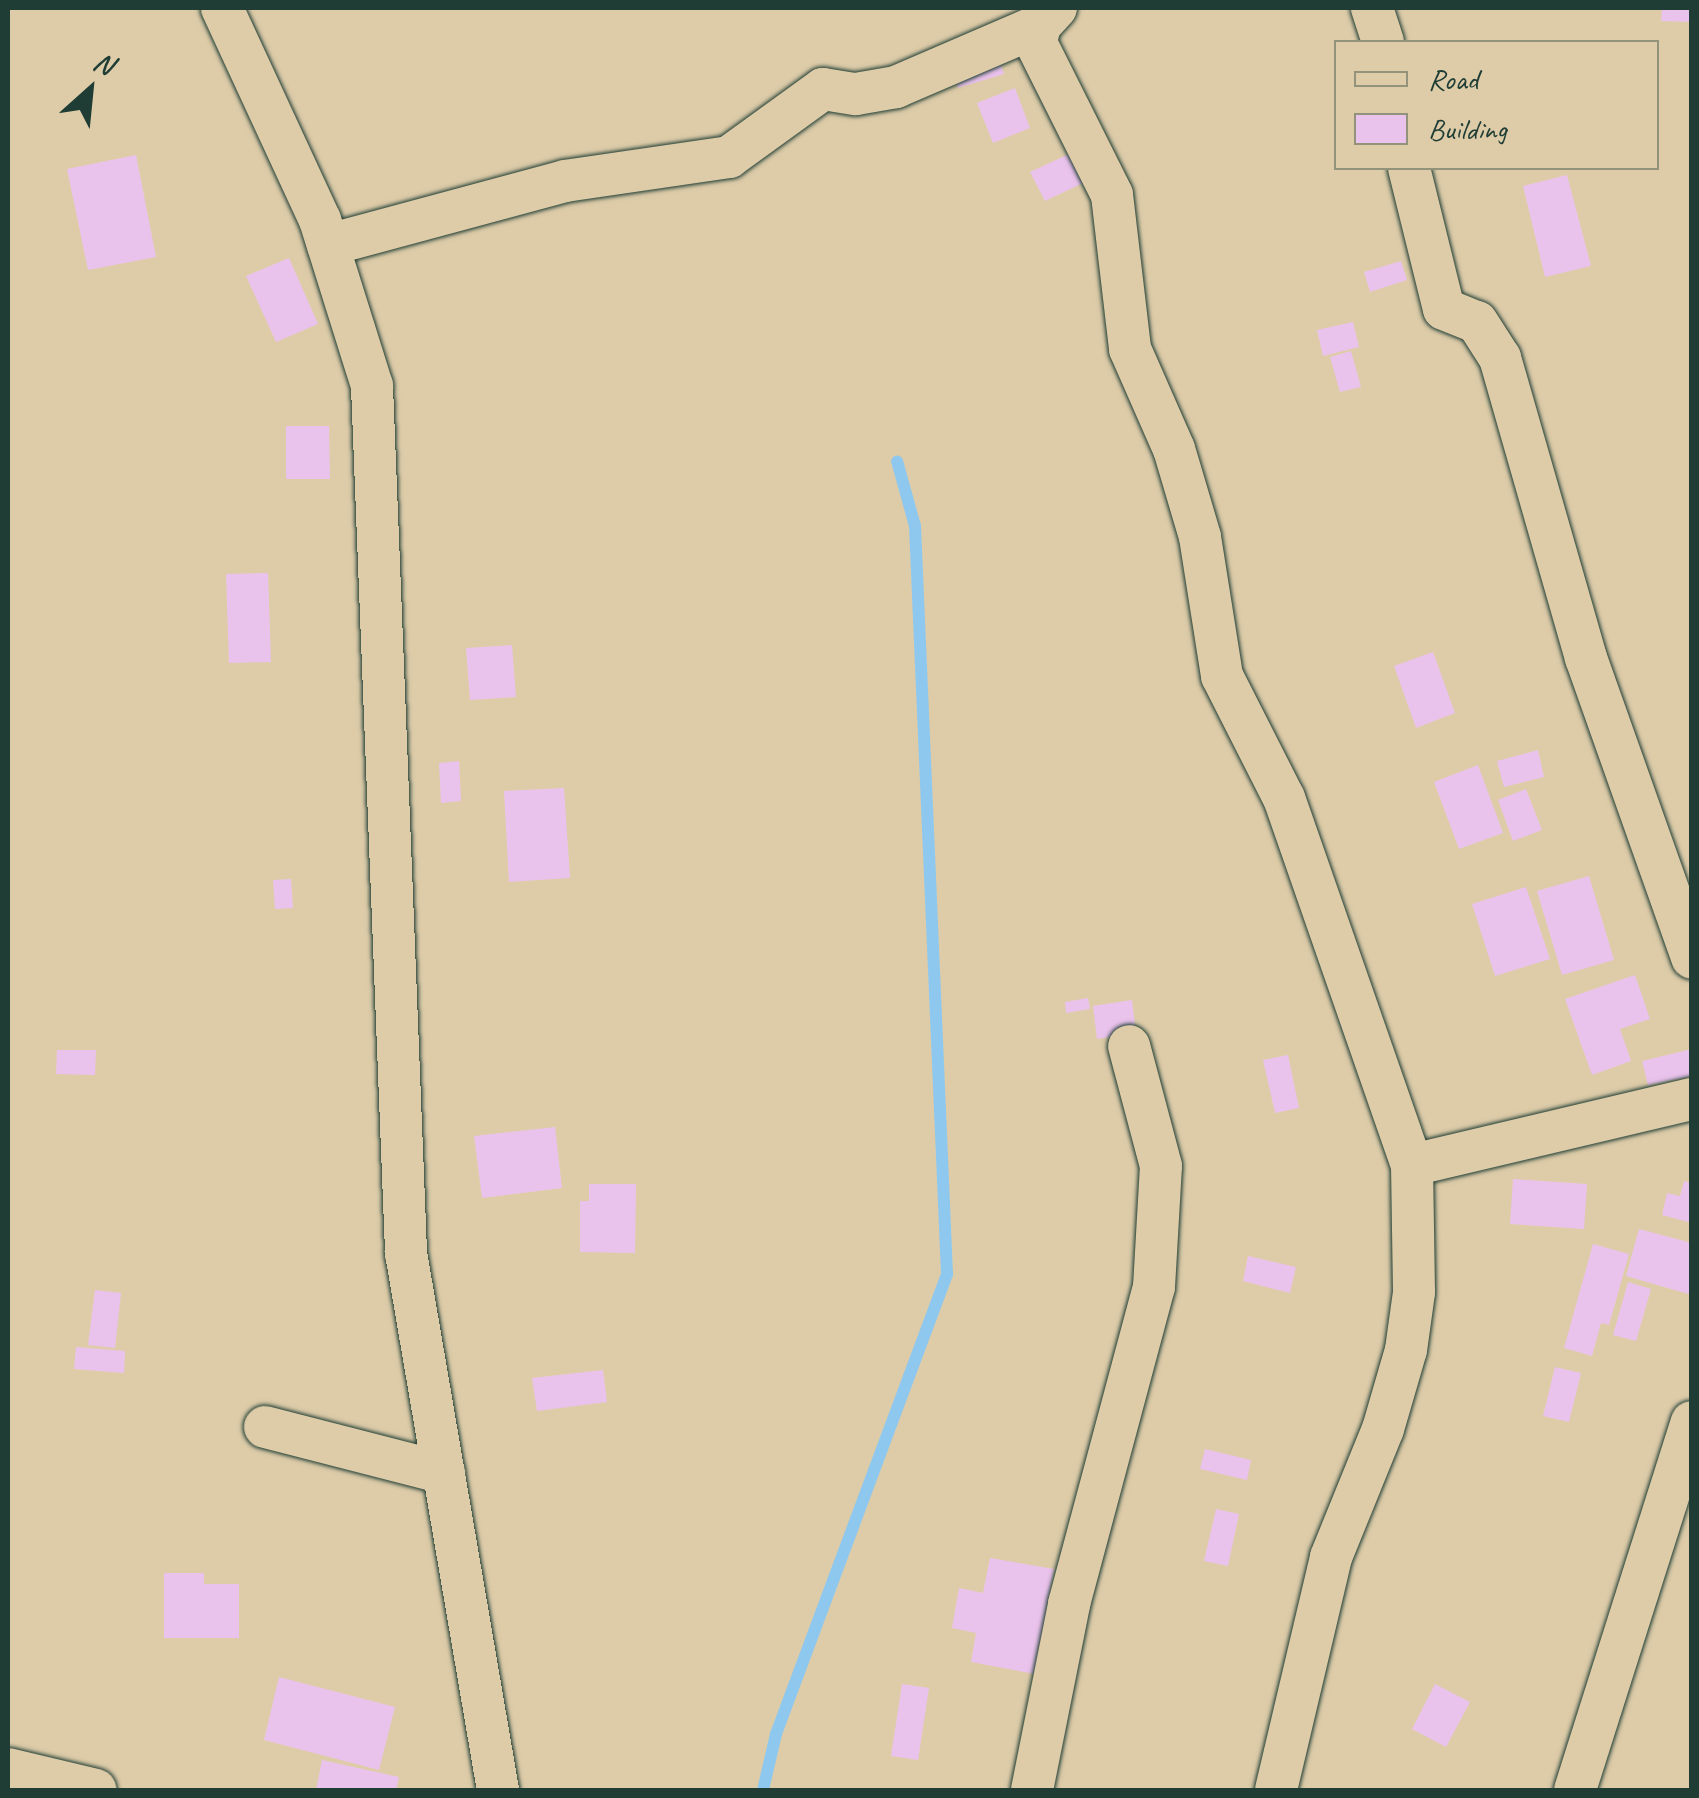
<!DOCTYPE html>
<style>
body{margin:0}
#map{position:relative;width:1699px;height:1798px;overflow:hidden;background:#decca9;font-family:Caveat,sans-serif}
div>[style]{position:absolute}
[style*='--x']{left:calc(var(--x)*1px);top:calc(var(--y)*1px);width:calc(var(--w)*1px);rotate:calc(var(--a)*1deg)}
.stream>*{height:12px;margin:-6px;padding:0 6px;transform-origin:6px;border-radius:6px;background:#8fc8ee}
.building>*{inset:0;background:#eac3ec}
.roads{filter:drop-shadow(0 0 2px #1f3d34) drop-shadow(0 0 2px #1f3d34)}
.street>*{height:42px;margin:-21px;padding:0 21px;transform-origin:21px;border-radius:21px;background:#decca9}
span{translate:-50% -50%;white-space:nowrap;text-align:center;line-height:1.15;-webkit-text-stroke:8px #decca9;paint-order:stroke}
.frame{position:absolute;inset:0;border:10px solid #1f3d34;pointer-events:none}
.legend{position:absolute;left:1334px;top:40px;width:325px;height:130px;box-sizing:border-box;background:#decca9;border:2px solid #92937a;margin:0;padding:12px 18px;list-style:none;font-size:30px;color:#1f3d34}
.legend li{display:flex;align-items:center;gap:20px;height:50px}
.legend b{width:50px;border:2px solid #92937a}
.north{position:absolute;left:40px;top:40px;width:100px;height:100px;-webkit-text-stroke:8px #decca9;paint-order:stroke;rotate:27deg;font-size:28px;font-weight:700;line-height:40px;text-align:center;color:#1f3d34}
.north::after{content:'';display:block;margin:auto;width:35px;height:45px;background:#1f3d34;clip-path:polygon(50% 0,100% 100%,50% 72%,0 100%)}
</style>
<div id="map">
<div class="stream">
<i style="--x:763;--y:1790;--w:57;--a:-76.9"></i>
<i style="--x:776;--y:1734;--w:491;--a:-69.6"></i>
<i style="--x:947;--y:1274;--w:749;--a:-92.45"></i>
<i style="--x:915;--y:526;--w:67;--a:-105.5"></i>
</div>
<div class="building">
<i style="clip-path:polygon(1662px 8px,1692px 8px,1692px 22px,1661px 21px)"></i>
<i style="clip-path:polygon(999px 58px,1004px 74px,958px 88px,953px 72px)"></i>
<i style="clip-path:polygon(1015px 88px,1030px 128px,993px 143px,977px 103px)"></i>
<i style="clip-path:polygon(1069px 154px,1083px 183px,1045px 201px,1030px 172px)"></i>
<i style="clip-path:polygon(136px 155px,156px 257px,88px 270px,67px 169px)"></i>
<i style="clip-path:polygon(1567px 175px,1591px 266px,1545px 277px,1523px 186px)"></i>
<i style="clip-path:polygon(289px 258px,318px 324px,276px 342px,246px 276px)"></i>
<i style="clip-path:polygon(1401px 261px,1407px 280px,1370px 292px,1364px 272px)"></i>
<i style="clip-path:polygon(1353px 322px,1359px 347px,1323px 356px,1317px 330px)"></i>
<i style="clip-path:polygon(1351px 351px,1361px 387px,1340px 392px,1330px 357px)"></i>
<i style="clip-path:polygon(286px 426px,329px 426px,330px 479px,286px 479px)"></i>
<i style="clip-path:polygon(268px 573px,271px 662px,229px 663px,226px 574px)"></i>
<i style="clip-path:polygon(512px 645px,516px 697px,470px 700px,466px 648px)"></i>
<i style="clip-path:polygon(1433px 652px,1455px 713px,1416px 728px,1394px 666px)"></i>
<i style="clip-path:polygon(1538px 750px,1544px 777px,1504px 787px,1497px 761px)"></i>
<i style="clip-path:polygon(459px 761px,461px 801px,441px 803px,439px 763px)"></i>
<i style="clip-path:polygon(1478px 765px,1503px 833px,1459px 849px,1434px 782px)"></i>
<i style="clip-path:polygon(564px 788px,570px 878px,509px 882px,504px 791px)"></i>
<i style="clip-path:polygon(1526px 789px,1542px 830px,1513px 841px,1498px 800px)"></i>
<i style="clip-path:polygon(1589px 876px,1614px 960px,1562px 975px,1537px 891px)"></i>
<i style="clip-path:polygon(291px 879px,293px 908px,275px 909px,273px 880px)"></i>
<i style="clip-path:polygon(1526px 887px,1550px 959px,1495px 976px,1472px 904px)"></i>
<i style="clip-path:polygon(1635px 975px,1650px 1019px,1620px 1029px,1631px 1061px,1592px 1075px,1565px 999px)"></i>
<i style="clip-path:polygon(1088px 998px,1090px 1009px,1066px 1013px,1065px 1002px)"></i>
<i style="clip-path:polygon(1132px 1000px,1136px 1033px,1097px 1039px,1093px 1006px)"></i>
<i style="clip-path:polygon(1692px 1049px,1692px 1076px,1648px 1085px,1642px 1061px)"></i>
<i style="clip-path:polygon(57px 1050px,96px 1050px,95px 1075px,56px 1074px)"></i>
<i style="clip-path:polygon(1288px 1055px,1299px 1108px,1275px 1113px,1263px 1060px)"></i>
<i style="clip-path:polygon(555px 1127px,562px 1188px,482px 1198px,474px 1136px)"></i>
<i style="clip-path:polygon(1513px 1179px,1587px 1184px,1584px 1229px,1510px 1224px)"></i>
<i style="clip-path:polygon(1684px 1181px,1692px 1183px,1692px 1223px,1662px 1215px,1667px 1193px,1680px 1196px)"></i>
<i style="clip-path:polygon(589px 1184px,636px 1184px,635px 1253px,580px 1252px,580px 1201px,589px 1201px)"></i>
<i style="clip-path:polygon(1639px 1229px,1692px 1243px,1692px 1295px,1626px 1276px)"></i>
<i style="clip-path:polygon(1593px 1244px,1629px 1254px,1609px 1325px,1601px 1323px,1592px 1356px,1564px 1348px)"></i>
<i style="clip-path:polygon(1248px 1256px,1296px 1267px,1290px 1293px,1243px 1281px)"></i>
<i style="clip-path:polygon(1628px 1282px,1651px 1289px,1636px 1341px,1613px 1335px)"></i>
<i style="clip-path:polygon(95px 1290px,121px 1293px,115px 1348px,88px 1345px)"></i>
<i style="clip-path:polygon(76px 1347px,125px 1351px,124px 1373px,74px 1369px)"></i>
<i style="clip-path:polygon(1555px 1367px,1581px 1373px,1569px 1422px,1543px 1416px)"></i>
<i style="clip-path:polygon(603px 1370px,607px 1402px,537px 1411px,532px 1378px)"></i>
<i style="clip-path:polygon(1205px 1449px,1251px 1460px,1247px 1480px,1200px 1469px)"></i>
<i style="clip-path:polygon(1216px 1509px,1239px 1514px,1228px 1566px,1204px 1561px)"></i>
<i style="clip-path:polygon(990px 1558px,1054px 1569px,1035px 1674px,971px 1662px,976px 1633px,952px 1628px,959px 1588px,983px 1593px)"></i>
<i style="clip-path:polygon(164px 1573px,204px 1573px,204px 1584px,239px 1584px,239px 1638px,164px 1638px)"></i>
<i style="clip-path:polygon(279px 1677px,395px 1707px,379px 1770px,264px 1740px)"></i>
<i style="clip-path:polygon(902px 1684px,929px 1688px,918px 1760px,891px 1756px)"></i>
<i style="clip-path:polygon(1435px 1684px,1470px 1702px,1446px 1747px,1412px 1729px)"></i>
<i style="clip-path:polygon(322px 1760px,399px 1777px,396px 1790px,316px 1790px)"></i>
</div>
<div class="roads">
<div class="street">
<i style="--x:222;--y:8;--w:234;--a:65.2"></i>
<i style="--x:320;--y:220;--w:174;--a:72.6"></i>
<i style="--x:372;--y:386;--w:868;--a:87.75"></i>
<i style="--x:406;--y:1253;--w:545;--a:80.28"></i>
<i style="--x:1056;--y:8;--w:23;--a:133"></i>
<i style="--x:1040;--y:25;--w:18;--a:103"></i>
<i style="--x:1036;--y:43;--w:170;--a:63.4"></i>
<i style="--x:1112;--y:195;--w:155;--a:83.3"></i>
<i style="--x:1130;--y:349;--w:109;--a:66.3"></i>
<i style="--x:1174;--y:449;--w:92;--a:73.5"></i>
<i style="--x:1200;--y:537;--w:141;--a:81"></i>
<i style="--x:1222;--y:676;--w:137;--a:63.1"></i>
<i style="--x:1284;--y:798;--w:389;--a:70.8"></i>
<i style="--x:1372;--y:8;--w:36;--a:72"></i>
<i style="--x:1409;--y:168;--w:145;--a:76.1"></i>
<i style="--x:1444;--y:309;--w:35;--a:22"></i>
<i style="--x:1477;--y:322;--w:43;--a:57.4"></i>
<i style="--x:1500;--y:358;--w:312;--a:74"></i>
<i style="--x:1586;--y:658;--w:318;--a:70.5"></i>
<i style="--x:328;--y:245;--w:245;--a:-15.1"></i>
<i style="--x:565;--y:181;--w:166;--a:-8.3"></i>
<i style="--x:729;--y:157;--w:116;--a:-35.9"></i>
<i style="--x:823;--y:89;--w:33;--a:9"></i>
<i style="--x:856;--y:94;--w:41;--a:-9.9"></i>
<i style="--x:896;--y:87;--w:157;--a:-23.3"></i>
<i style="--x:265;--y:1427;--w:185;--a:14.4"></i>
<i style="--x:8;--y:1769;--w:90;--a:13.4"></i>
<i style="--x:1032;--y:1790;--w:190;--a:-78.7"></i>
<i style="--x:1069;--y:1604;--w:328;--a:-75"></i>
<i style="--x:1154;--y:1287;--w:121;--a:-86.7"></i>
<i style="--x:1161;--y:1166;--w:124;--a:-104.9"></i>
<i style="--x:1276;--y:1790;--w:239;--a:-76.7"></i>
<i style="--x:1331;--y:1557;--w:138;--a:-67.9"></i>
<i style="--x:1383;--y:1429;--w:82;--a:-73.8"></i>
<i style="--x:1406;--y:1350;--w:59;--a:-82.1"></i>
<i style="--x:1414;--y:1292;--w:127;--a:-90.9"></i>
<i style="--x:1412;--y:1165;--w:288;--a:-13.3"></i>
<i style="--x:1575;--y:1790;--w:386;--a:-72.4"></i>
</div>
</div>
<div class="frame"></div>
<ul class="legend">
<li><b style="height:12px;background:#decca9"></b>Road</li>
<li><b style="height:28px;background:#eac3ec"></b>Building</li>
</ul>
<div class="north">N</div>
</div>
